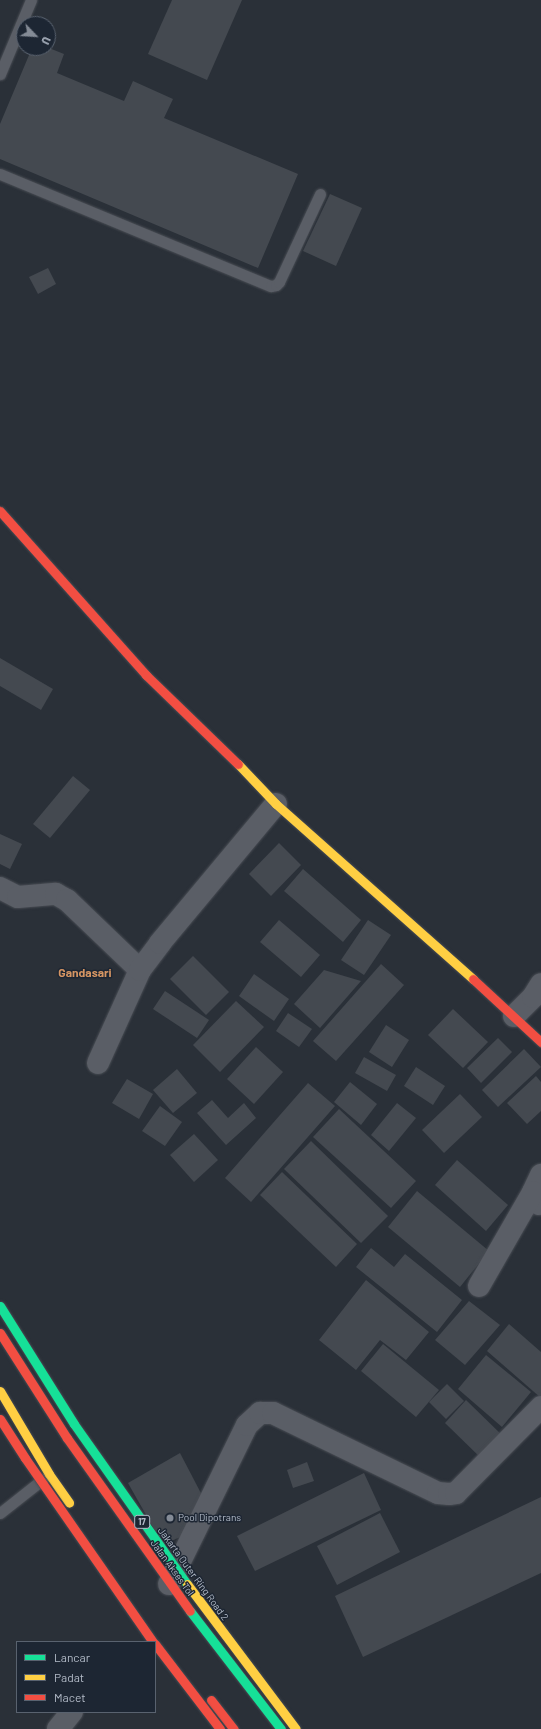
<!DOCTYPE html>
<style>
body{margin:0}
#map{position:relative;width:541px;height:1729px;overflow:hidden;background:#2a3038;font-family:Barlow,sans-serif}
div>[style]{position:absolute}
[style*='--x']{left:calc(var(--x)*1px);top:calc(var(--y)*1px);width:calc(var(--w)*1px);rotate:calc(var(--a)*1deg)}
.building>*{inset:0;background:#444950}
.roads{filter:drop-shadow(0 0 1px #484c53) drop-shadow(0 0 1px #484c53)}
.lane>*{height:11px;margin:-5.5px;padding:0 5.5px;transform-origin:5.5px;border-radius:5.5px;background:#5a5e66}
.street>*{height:22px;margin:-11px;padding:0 11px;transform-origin:11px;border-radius:11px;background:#5a5e66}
.fast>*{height:9px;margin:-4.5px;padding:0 4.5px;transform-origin:4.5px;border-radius:4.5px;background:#16e098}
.slow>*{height:9px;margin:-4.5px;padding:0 4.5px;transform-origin:4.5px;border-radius:4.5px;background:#ffcf43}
.jam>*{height:9px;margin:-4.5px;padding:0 4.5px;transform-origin:4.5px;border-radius:4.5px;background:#f24e42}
.bridges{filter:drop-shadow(0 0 1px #474c53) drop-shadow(0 0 1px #474c53)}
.fast-bridge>*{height:9px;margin:-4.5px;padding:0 4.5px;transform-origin:4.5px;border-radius:4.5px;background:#16e098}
.slow-bridge>*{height:9px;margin:-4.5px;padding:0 4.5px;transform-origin:4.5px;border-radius:4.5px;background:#ffcf43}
.jam-bridge>*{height:9px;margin:-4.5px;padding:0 4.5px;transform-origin:4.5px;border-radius:4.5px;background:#f24e42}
.dots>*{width:11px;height:11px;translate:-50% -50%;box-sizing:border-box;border:2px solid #1d2633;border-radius:50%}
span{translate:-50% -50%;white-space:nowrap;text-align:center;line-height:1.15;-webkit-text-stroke:3px #1d2633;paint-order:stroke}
.shield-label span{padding:1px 3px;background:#1d2633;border:1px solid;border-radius:3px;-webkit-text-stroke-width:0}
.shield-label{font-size:9px;color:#b4bcc9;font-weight:700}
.poi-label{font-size:10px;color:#b4bcc9}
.left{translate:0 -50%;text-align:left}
.street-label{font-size:10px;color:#b4bcc9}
.quarter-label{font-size:12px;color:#d59563;font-weight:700}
.legend{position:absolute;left:16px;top:1641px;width:140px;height:72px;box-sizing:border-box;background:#1d2633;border:1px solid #59626f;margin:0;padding:5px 7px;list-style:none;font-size:12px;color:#b4bcc9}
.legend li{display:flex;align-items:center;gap:8px;height:20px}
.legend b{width:20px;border:1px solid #59626f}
.north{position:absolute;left:16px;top:16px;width:40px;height:40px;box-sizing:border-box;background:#1d2633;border:1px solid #59626f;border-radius:50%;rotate:115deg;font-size:11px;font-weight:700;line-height:16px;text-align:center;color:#b4bcc9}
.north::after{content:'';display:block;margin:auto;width:14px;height:18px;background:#848b96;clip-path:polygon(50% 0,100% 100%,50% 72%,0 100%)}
</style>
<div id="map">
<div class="building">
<i style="clip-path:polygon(172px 0,242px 0,207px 80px,148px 54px)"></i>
<i style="clip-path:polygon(32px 48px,49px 48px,64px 54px,57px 73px,124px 101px,133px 81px,173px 99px,164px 118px,298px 174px,258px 268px,0 159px,0 124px)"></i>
<i style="clip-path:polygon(330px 194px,362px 208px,336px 266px,303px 251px)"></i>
<i style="clip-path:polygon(48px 268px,56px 284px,38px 294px,29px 277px)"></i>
<i style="clip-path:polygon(0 658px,53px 689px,41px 710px,0 686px)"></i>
<i style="clip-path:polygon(73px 776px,90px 790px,50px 838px,33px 824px)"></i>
<i style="clip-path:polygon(0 834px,22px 844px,10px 869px,0 864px)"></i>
<i style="clip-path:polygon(279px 843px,301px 865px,271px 896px,249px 874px)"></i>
<i style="clip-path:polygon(303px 869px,361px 920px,343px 942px,284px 891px)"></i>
<i style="clip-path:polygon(279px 920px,320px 955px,301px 977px,260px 942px)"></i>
<i style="clip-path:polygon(368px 920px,391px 935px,364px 975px,341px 960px)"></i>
<i style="clip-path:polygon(193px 956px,229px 992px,206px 1015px,170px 979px)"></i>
<i style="clip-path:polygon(381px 964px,404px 985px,336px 1061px,313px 1041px)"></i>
<i style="clip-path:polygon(324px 970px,361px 981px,320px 1028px,294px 1004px)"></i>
<i style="clip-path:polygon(254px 974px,289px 999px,274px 1021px,239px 996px)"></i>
<i style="clip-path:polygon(165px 991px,209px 1020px,197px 1038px,153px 1009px)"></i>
<i style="clip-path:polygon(236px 1001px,264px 1027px,220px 1072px,193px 1045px)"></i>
<i style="clip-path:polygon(453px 1009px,488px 1042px,463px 1068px,428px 1035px)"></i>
<i style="clip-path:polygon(288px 1013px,312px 1029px,299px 1047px,276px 1031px)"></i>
<i style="clip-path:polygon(386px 1025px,409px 1040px,392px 1067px,369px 1052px)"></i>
<i style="clip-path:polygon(498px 1038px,512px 1052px,481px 1083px,467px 1068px)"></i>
<i style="clip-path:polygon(256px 1047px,283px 1072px,254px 1104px,227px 1079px)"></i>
<i style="clip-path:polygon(524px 1049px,541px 1067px,498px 1107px,482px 1090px)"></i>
<i style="clip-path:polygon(364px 1057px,396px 1075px,387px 1091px,355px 1073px)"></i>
<i style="clip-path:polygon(416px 1067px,445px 1086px,433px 1105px,404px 1086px)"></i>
<i style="clip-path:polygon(177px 1069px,197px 1093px,173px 1113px,153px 1090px)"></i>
<i style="clip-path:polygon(536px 1076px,541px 1082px,541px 1111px,527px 1124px,507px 1103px)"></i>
<i style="clip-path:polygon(127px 1079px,153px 1094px,139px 1119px,112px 1103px)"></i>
<i style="clip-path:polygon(350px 1082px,377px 1104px,361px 1125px,334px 1102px)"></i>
<i style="clip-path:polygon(308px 1083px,335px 1106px,251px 1202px,225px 1178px)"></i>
<i style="clip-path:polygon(460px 1094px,482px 1117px,444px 1153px,422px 1130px)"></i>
<i style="clip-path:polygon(212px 1100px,228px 1118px,244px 1103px,256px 1118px,226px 1145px,197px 1113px)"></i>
<i style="clip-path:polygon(397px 1103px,416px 1118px,389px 1151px,371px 1135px)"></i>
<i style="clip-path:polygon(160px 1106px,182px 1122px,165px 1146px,142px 1131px)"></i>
<i style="clip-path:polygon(339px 1109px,416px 1181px,391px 1208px,313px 1137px)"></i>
<i style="clip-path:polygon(194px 1134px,218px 1160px,194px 1182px,170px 1155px)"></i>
<i style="clip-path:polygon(311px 1141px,388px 1216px,361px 1243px,284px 1169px)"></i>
<i style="clip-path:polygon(457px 1160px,508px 1205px,486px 1231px,435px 1185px)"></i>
<i style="clip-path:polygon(282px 1172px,357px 1244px,336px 1267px,260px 1195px)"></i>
<i style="clip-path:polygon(417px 1191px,489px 1251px,460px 1287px,388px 1227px)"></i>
<i style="clip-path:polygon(371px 1248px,394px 1267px,405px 1254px,462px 1300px,437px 1332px,356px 1267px)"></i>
<i style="clip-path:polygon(366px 1280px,429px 1332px,406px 1360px,380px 1340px,356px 1370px,319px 1340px)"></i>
<i style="clip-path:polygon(469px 1301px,500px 1325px,465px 1365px,435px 1340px)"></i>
<i style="clip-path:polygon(509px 1324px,541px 1352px,541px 1398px,487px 1351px)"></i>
<i style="clip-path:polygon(383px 1344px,439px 1390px,416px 1417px,361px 1371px)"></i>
<i style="clip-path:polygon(486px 1355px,531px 1392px,502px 1427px,458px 1389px)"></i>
<i style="clip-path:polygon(447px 1384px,464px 1401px,446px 1419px,429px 1402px)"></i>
<i style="clip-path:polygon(466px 1400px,506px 1439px,484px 1461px,445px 1423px)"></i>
<i style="clip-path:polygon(180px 1453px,204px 1499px,180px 1537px,163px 1545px,128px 1483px)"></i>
<i style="clip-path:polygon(307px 1462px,314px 1481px,293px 1488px,287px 1470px)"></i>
<i style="clip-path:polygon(364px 1473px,381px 1510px,255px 1571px,237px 1536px)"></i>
<i style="clip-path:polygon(541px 1497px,541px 1573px,363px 1657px,335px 1596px)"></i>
<i style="clip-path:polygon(380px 1513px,400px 1552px,337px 1585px,317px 1546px)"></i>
</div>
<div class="roads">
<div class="lane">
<i style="--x:0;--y:74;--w:80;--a:-67.3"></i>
<i style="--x:0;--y:174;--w:293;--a:22.5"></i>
<i style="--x:271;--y:286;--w:5;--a:-11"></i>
<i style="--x:276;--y:285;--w:4;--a:-45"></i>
<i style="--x:279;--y:282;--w:97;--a:-65"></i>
<i style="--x:0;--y:1513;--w:55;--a:-38.3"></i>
</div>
<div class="street">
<i style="--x:0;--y:888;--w:20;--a:27"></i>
<i style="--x:18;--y:897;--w:38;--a:-5"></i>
<i style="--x:56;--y:894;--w:13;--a:29"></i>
<i style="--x:67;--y:900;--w:101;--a:43.8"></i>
<i style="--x:514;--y:1016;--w:27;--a:-45"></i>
<i style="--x:533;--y:997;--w:15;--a:-58"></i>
<i style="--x:98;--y:1063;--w:102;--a:-65.7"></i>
<i style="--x:140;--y:970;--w:34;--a:-53"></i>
<i style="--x:160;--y:943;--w:181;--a:-50.2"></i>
<i style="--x:539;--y:1204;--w:13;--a:-117"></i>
<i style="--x:533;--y:1192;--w:19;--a:-65"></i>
<i style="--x:479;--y:1286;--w:108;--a:-60.1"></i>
<i style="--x:169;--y:1584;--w:177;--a:-63.9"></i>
<i style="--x:247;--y:1425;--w:18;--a:-43"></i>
<i style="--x:260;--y:1413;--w:13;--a:0"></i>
<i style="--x:273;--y:1413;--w:183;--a:25.9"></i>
<i style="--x:438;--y:1493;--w:11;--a:5"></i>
<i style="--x:449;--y:1494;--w:7;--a:-8"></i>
<i style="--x:456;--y:1493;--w:121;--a:-45.3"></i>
<i style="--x:58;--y:1729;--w:22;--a:-51"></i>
</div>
<div class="fast">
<i style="--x:190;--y:1611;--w:149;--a:52.4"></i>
</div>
<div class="slow">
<i style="--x:238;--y:764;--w:55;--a:46.5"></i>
<i style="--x:276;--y:804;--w:264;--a:41.6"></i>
<i style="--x:0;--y:1391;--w:96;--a:59.4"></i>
<i style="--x:49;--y:1474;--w:35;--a:55"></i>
</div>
<div class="jam">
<i style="--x:0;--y:511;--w:220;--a:48.3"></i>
<i style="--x:146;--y:675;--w:128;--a:44.1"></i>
<i style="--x:473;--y:979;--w:93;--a:42.8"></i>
<i style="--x:0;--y:1333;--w:125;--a:57.5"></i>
<i style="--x:67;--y:1438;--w:212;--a:54.6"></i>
<i style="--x:211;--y:1700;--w:37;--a:52"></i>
</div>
</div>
<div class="bridges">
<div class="fast-bridge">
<i style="--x:0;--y:1306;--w:139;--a:57.9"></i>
<i style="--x:74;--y:1424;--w:196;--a:54.8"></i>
</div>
<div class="slow-bridge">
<i style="--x:187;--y:1584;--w:181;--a:53.1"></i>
</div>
<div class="jam-bridge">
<i style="--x:0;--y:1419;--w:46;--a:57.3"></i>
<i style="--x:25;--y:1458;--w:224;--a:55.2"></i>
<i style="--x:155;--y:1644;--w:107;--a:52.6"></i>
</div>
</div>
<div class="dots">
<i style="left:170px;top:1518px;background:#848b96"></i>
</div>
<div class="shield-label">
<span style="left:142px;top:1522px">17</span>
</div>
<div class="poi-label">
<span class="left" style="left:178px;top:1518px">Pool Dipotrans</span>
</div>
<div class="street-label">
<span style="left:172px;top:1568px;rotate:54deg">Jalan Akses Tol</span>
<span style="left:193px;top:1574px;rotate:54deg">Jakarta Outer Ring Road 2</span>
</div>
<div class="quarter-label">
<span style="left:85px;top:973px">Gandasari</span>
</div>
<ul class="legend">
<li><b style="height:5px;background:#16e098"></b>Lancar</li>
<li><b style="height:5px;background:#ffcf43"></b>Padat</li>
<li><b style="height:5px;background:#f24e42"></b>Macet</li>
</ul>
<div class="north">U</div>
</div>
